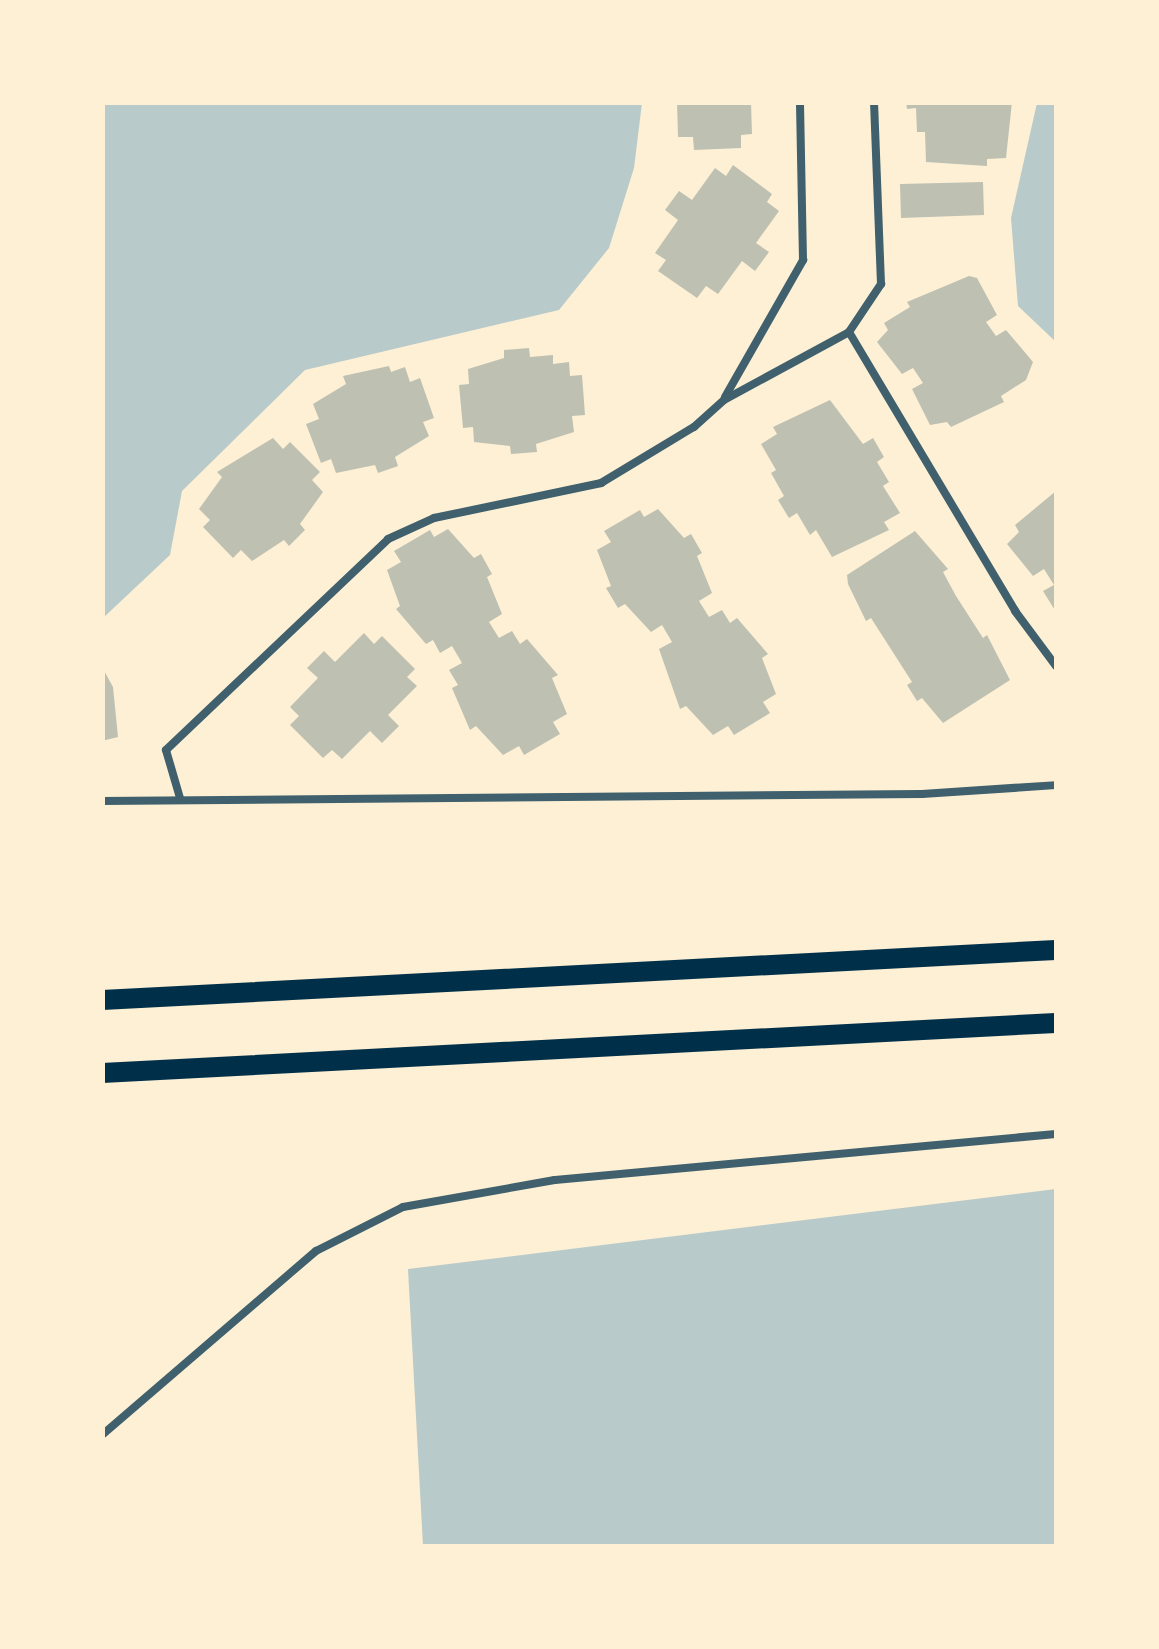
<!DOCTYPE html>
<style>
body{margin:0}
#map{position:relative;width:1159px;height:1649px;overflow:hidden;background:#fdf0d5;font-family:"Alegreya Sans",sans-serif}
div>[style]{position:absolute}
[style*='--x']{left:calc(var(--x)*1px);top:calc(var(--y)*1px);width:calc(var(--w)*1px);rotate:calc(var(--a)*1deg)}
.green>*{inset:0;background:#b9caca}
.building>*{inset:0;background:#bec0b2}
.service>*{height:8px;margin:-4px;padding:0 4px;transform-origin:4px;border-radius:4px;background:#3f606c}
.secondary>*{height:20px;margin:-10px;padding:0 10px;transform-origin:10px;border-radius:10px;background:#003049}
span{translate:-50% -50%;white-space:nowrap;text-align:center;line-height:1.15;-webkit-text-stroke:8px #fdf0d5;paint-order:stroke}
.frame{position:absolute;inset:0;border:105px solid #fdf0d5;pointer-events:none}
</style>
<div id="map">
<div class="green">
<i style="clip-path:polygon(103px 102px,642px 102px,642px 103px,634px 168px,609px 248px,559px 310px,305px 370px,182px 491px,170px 555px,103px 618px)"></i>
<i style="clip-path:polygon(1037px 103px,1056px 103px,1056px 342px,1018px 306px,1011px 218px)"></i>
<i style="clip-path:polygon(1056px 1189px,1056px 1546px,423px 1546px,408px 1269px)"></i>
</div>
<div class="building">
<i style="clip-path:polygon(677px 102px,751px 102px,752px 134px,741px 135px,741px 148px,694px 150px,693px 137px,678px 137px)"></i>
<i style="clip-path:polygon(906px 102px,1012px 102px,1006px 158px,987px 159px,987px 166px,926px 162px,925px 132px,917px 132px,916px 108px,907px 109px)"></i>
<i style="clip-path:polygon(733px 165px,772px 194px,767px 202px,779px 211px,756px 243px,769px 252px,755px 271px,742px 261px,718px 294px,706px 286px,697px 298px,658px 271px,666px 260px,655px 253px,678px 220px,665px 210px,679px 191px,692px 200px,715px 168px,726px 176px)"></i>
<i style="clip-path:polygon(983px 182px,984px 215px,901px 218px,900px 184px)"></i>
<i style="clip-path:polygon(969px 276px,977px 278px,997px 315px,986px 322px,996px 336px,1006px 330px,1033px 362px,1026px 380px,1001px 396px,1004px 402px,951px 427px,947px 422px,930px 425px,912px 389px,923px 383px,913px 368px,902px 374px,877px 342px,888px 330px,884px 323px,910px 307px,907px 302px)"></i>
<i style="clip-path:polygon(529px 348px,530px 357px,553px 355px,553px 364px,569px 362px,570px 376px,582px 375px,585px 415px,572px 416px,574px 432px,536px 444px,537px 452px,511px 454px,510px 446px,474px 442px,473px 427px,463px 428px,459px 385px,469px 384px,468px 369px,504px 358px,504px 350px)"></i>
<i style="clip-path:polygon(389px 366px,391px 372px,405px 367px,410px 382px,420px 378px,434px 418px,423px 422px,429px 436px,395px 457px,398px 466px,378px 473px,375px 465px,336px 473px,331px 459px,321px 463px,306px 424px,319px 419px,313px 404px,346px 384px,343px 376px)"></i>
<i style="clip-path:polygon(830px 400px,863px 444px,873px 438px,884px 457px,877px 462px,889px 482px,883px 486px,900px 513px,884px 522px,889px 530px,832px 557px,816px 530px,810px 535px,797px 513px,789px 518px,778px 500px,784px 496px,771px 473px,776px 470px,761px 444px,777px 434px,773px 427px)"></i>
<i style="clip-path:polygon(273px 438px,283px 449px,290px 442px,320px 472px,312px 480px,323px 492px,300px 524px,305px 530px,289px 546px,284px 540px,252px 561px,241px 550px,233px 558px,203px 527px,210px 520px,199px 509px,222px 477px,217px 472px)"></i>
<i style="clip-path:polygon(1056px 491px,1056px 612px,1043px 591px,1054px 585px,1044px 569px,1033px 576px,1007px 544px,1019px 532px,1015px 525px)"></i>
<i style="clip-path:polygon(658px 509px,684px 538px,691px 534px,702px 553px,697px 556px,712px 593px,699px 601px,709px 617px,722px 610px,730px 623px,737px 618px,768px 654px,762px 658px,776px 694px,763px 702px,770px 713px,734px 735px,728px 726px,713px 735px,686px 706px,680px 709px,659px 649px,672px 642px,662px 625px,651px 632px,625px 604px,618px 608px,606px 588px,611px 586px,597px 550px,611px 542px,604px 531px,640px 510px,644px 517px)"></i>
<i style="clip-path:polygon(448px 529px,474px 558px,481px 554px,492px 574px,487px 577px,502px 614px,489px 622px,499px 638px,512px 631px,520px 644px,527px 639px,558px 675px,552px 678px,567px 714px,553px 722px,560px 734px,524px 755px,519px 746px,503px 755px,476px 726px,470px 730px,452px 688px,458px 685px,449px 670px,462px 663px,452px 646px,440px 653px,433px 640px,426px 644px,396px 609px,400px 606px,387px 570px,401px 562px,394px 551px,430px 530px,434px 537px)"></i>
<i style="clip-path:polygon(915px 531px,948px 569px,943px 572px,956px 596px,983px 638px,987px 635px,1010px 680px,943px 723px,922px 698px,917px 701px,907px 685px,912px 682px,871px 618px,866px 621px,848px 584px,847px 575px)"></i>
<i style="clip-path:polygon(364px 633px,374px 644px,382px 636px,415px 669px,407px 677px,417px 686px,388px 715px,399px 726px,382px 743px,370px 731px,342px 759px,332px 750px,323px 758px,290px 725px,299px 716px,290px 707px,318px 678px,307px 668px,324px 651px,335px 662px)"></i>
<i style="clip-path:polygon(102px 667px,113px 687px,118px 737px,102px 741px)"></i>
</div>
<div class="service">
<i style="--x:849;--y:332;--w:58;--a:-56.3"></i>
<i style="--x:881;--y:284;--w:182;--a:-92.2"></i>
<i style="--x:725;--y:397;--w:158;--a:-60.3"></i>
<i style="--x:803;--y:260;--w:158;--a:-91.1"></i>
<i style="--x:180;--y:798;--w:50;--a:-106.3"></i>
<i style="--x:166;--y:750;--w:306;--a:-43.5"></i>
<i style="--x:388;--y:539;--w:51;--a:-24.5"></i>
<i style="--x:434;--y:518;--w:171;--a:-11.8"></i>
<i style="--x:601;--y:483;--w:109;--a:-31.1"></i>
<i style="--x:694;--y:427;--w:40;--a:-42"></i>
<i style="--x:724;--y:400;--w:142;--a:-28.5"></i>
<i style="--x:849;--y:332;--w:325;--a:59.2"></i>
<i style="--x:1015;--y:611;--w:69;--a:53.3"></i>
<i style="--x:102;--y:801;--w:820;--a:-0.49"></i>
<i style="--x:922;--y:794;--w:134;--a:-3.8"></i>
<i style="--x:102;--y:1435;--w:282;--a:-40.7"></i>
<i style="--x:316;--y:1251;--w:97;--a:-26.8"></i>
<i style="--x:403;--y:1207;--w:154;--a:-10.1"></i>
<i style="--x:555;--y:1180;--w:503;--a:-5.25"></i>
</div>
<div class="secondary">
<i style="--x:102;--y:1000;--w:955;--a:-3"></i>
<i style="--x:102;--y:1073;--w:955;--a:-3"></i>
</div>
<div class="frame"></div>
</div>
